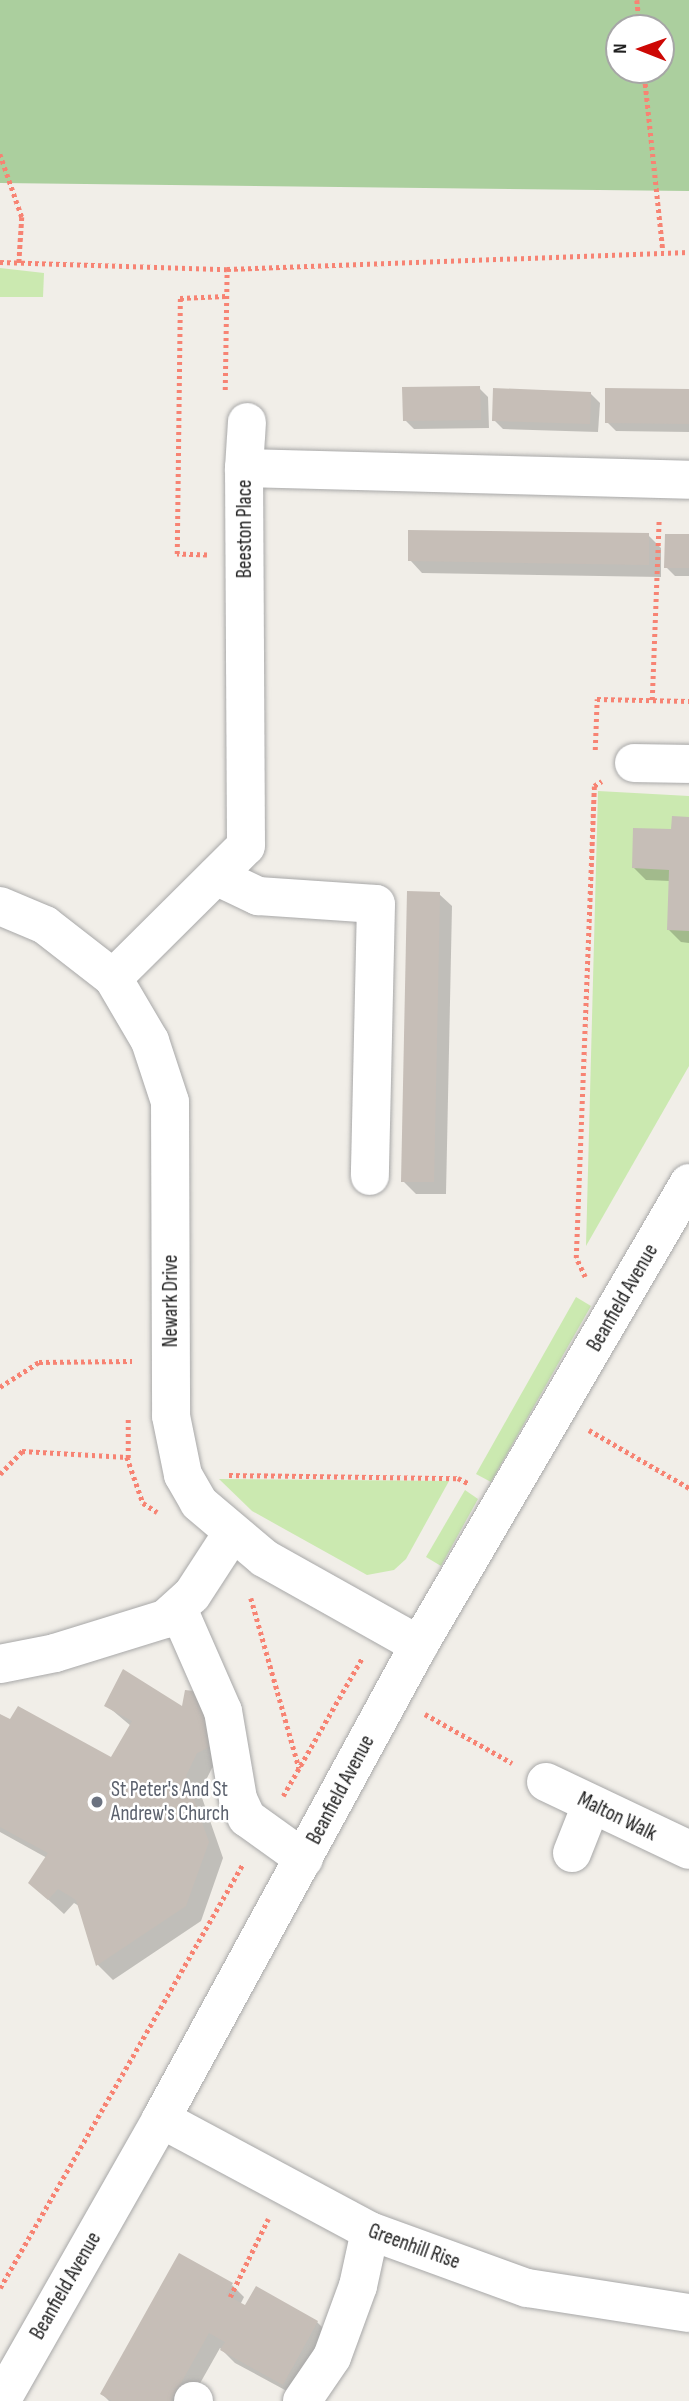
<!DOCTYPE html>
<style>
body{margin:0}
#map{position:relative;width:689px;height:2401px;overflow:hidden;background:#f1eee8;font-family:"Sofia Sans Condensed",sans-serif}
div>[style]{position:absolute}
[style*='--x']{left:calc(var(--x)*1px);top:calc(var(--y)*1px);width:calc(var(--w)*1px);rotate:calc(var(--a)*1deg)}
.grass>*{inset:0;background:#cbe9b0}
.forest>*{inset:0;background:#abcf9e}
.shadow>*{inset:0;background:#0003}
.building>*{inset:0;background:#c6beb7}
.path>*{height:4.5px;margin-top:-2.25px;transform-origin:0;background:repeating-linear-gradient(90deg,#f78373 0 3.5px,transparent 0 7px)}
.roads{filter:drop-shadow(0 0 2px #a8a8a8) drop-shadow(0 0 2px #a8a8a8)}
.minor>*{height:38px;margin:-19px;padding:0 19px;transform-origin:19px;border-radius:19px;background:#fff}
.dots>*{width:19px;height:19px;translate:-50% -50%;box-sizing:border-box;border:4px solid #fff;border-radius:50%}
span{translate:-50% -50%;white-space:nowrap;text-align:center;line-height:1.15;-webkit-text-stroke:5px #fff;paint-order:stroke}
.street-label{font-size:21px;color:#212121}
.worship-label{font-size:21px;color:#5b616d}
.left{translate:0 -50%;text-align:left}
.north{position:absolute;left:605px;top:14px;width:70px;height:70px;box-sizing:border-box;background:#fff;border:2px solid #a6a6a6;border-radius:50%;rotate:271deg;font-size:19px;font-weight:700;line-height:28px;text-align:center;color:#212121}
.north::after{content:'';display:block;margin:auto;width:24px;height:32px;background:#cd0805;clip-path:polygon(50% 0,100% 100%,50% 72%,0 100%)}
</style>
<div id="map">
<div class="grass">
<i style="clip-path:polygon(0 268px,44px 273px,43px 297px,0 297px)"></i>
<i style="clip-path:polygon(598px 791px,689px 796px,689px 1066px,586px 1246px)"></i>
<i style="clip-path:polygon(576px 1297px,591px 1306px,491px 1482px,476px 1474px)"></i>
<i style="clip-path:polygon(219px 1479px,449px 1481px,406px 1559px,394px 1570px,367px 1575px,252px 1511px)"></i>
<i style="clip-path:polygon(465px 1490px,478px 1499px,441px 1566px,426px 1557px)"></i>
</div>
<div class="forest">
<i style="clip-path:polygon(evenodd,0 0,689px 0,689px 191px,0 183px,0 0,619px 28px,661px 28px,661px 70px,619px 70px,619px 28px)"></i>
</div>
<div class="shadow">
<i style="clip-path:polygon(479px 388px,488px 397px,489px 428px,414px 429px,405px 420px)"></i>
<i style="clip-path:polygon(689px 391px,689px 432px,616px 431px,607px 422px)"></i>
<i style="clip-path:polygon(591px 394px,600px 403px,598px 432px,503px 429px,494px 420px)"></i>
<i style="clip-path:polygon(648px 535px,661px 548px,661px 577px,422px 573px,410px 560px)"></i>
<i style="clip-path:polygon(689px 536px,689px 576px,675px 576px,666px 567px)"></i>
<i style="clip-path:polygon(689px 818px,689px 943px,681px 942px,669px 930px,670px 881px,646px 880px,634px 868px)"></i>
<i style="clip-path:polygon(439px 894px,452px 906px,446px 1194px,416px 1194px,403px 1181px)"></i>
<i style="clip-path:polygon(106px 1705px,183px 1709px,225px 1761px,212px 1768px,200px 1792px,223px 1858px,201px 1921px,113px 1980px,98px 1965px,79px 1906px,74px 1903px,64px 1914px,30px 1883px,47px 1858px,0 1832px,0 1716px,112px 1759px,131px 1726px)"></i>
<i style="clip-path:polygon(232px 2285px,244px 2297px,240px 2305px,317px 2322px,330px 2335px,296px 2396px,235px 2363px,220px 2348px,190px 2401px,109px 2401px,102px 2394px)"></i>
</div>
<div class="building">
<i style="clip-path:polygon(480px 386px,481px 420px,403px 421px,402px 387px)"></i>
<i style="clip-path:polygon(493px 388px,591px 392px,590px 424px,492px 421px)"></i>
<i style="clip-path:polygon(605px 388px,689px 389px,689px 424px,605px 423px)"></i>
<i style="clip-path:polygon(408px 530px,649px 533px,649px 565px,408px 561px)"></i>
<i style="clip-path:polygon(665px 534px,689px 534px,689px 568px,664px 568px)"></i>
<i style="clip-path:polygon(672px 816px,689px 817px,689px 931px,667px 930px,669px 870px,632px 868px,633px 828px,671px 829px)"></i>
<i style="clip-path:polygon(407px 891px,440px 892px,434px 1182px,401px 1182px)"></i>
<i style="clip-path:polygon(123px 1669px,182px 1706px,185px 1690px,203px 1692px,211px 1746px,197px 1753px,186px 1776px,209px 1842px,186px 1906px,96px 1966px,76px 1900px,58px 1889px,48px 1900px,28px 1883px,48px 1853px,0 1827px,0 1714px,10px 1719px,18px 1706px,111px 1757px,132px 1721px,104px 1706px)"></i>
<i style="clip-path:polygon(179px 2253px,233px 2283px,226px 2295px,245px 2305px,256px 2286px,318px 2321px,283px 2385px,220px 2350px,225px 2342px,209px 2333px,171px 2401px,112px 2401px,100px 2394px)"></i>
</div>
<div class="path">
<i style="--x:637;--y:0;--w:28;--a:84"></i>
<i style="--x:644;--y:70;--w:182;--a:84"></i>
<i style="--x:0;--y:154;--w:67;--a:70.8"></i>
<i style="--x:22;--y:217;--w:47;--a:93.7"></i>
<i style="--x:0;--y:262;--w:227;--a:1.8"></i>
<i style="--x:227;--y:269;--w:462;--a:-2.1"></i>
<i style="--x:225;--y:390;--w:121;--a:-89.1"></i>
<i style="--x:207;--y:555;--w:30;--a:-178"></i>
<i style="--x:177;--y:554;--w:256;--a:-89.3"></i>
<i style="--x:180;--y:298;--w:46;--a:-2.5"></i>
<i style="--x:652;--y:700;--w:181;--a:-87.8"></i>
<i style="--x:595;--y:750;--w:51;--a:-87.8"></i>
<i style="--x:597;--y:699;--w:92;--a:1.2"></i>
<i style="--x:585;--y:1277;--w:21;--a:-115"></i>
<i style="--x:576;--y:1258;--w:472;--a:-87.8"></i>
<i style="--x:594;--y:786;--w:9;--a:-32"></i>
<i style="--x:0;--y:1387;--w:46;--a:-32.7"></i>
<i style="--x:39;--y:1362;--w:93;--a:-0.6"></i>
<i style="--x:589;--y:1430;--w:116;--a:30.1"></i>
<i style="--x:128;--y:1458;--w:40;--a:-90"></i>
<i style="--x:0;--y:1474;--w:32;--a:-46"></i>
<i style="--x:22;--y:1451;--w:105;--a:3.3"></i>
<i style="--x:127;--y:1457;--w:49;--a:70.8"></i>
<i style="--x:143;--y:1503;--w:17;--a:33"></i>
<i style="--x:229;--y:1475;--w:229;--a:0.8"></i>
<i style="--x:458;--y:1478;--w:11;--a:27"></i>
<i style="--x:251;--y:1598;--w:177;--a:74.2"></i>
<i style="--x:425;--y:1714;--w:100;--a:29.4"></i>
<i style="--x:283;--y:1796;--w:159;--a:-60.2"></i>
<i style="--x:0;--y:2288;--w:489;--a:-60.2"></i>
<i style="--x:230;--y:2297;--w:87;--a:-64"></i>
</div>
<div class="roads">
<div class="minor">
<i style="--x:244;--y:468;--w:46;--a:-86.3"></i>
<i style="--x:634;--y:763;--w:55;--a:1"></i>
<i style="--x:216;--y:876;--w:47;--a:25.5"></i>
<i style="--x:258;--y:896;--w:118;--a:3.9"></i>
<i style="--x:376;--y:904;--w:272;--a:91.3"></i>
<i style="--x:0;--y:906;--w:49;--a:22.9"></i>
<i style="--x:45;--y:925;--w:86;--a:37.9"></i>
<i style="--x:113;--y:978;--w:73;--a:59.6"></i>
<i style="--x:150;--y:1041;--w:64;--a:71.8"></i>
<i style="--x:170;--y:1102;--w:314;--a:89.8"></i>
<i style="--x:171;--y:1416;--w:60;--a:78.5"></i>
<i style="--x:183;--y:1475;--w:32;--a:60"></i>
<i style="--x:199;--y:1503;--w:85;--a:40.2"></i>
<i style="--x:264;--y:1558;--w:178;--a:29.3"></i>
<i style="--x:113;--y:978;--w:187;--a:-44.8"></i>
<i style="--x:246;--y:846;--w:378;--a:-90.3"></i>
<i style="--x:244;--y:468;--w:445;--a:1.5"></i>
<i style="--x:179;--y:1611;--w:109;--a:66.3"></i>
<i style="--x:223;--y:1711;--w:89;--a:80.3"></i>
<i style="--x:238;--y:1799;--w:21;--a:65"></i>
<i style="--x:247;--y:1818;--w:70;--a:35.7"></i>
<i style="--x:0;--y:1664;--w:56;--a:-11.3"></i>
<i style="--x:55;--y:1653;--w:115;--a:-17.2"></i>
<i style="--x:165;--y:1619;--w:36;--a:-42"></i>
<i style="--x:192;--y:1595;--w:72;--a:-57"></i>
<i style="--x:546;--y:1782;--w:158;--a:25.4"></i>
<i style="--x:572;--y:1853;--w:52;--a:-68.4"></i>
<i style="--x:161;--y:2119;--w:237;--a:28.2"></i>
<i style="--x:370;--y:2231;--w:167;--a:20"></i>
<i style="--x:527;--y:2288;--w:164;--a:8.8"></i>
<i style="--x:1;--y:2401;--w:324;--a:-60.4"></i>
<i style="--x:161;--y:2119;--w:540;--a:-61.44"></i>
<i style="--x:419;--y:1645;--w:535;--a:-59.7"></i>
<i style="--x:193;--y:2401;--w:1;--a:0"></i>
<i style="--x:302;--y:2401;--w:53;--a:-55.7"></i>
<i style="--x:332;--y:2357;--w:76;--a:-69.9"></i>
<i style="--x:358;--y:2286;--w:56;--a:-77.7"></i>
</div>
</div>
<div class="dots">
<i style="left:97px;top:1802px;background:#6b7280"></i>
</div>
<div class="street-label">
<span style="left:245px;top:529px;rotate:-90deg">Beeston Place</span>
<span style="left:623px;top:1298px;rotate:-60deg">Beanfield Avenue</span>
<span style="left:171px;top:1301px;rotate:-90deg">Newark Drive</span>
<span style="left:341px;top:1790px;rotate:-62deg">Beanfield Avenue</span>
<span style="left:617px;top:1817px;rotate:26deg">Malton Walk</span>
<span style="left:414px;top:2247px;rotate:20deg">Greenhill Rise</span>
<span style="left:66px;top:2286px;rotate:-60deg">Beanfield Avenue</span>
</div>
<div class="worship-label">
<span class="left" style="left:111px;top:1802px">St Peter's And St<br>Andrew's Church</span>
</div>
<div class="north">N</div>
</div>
